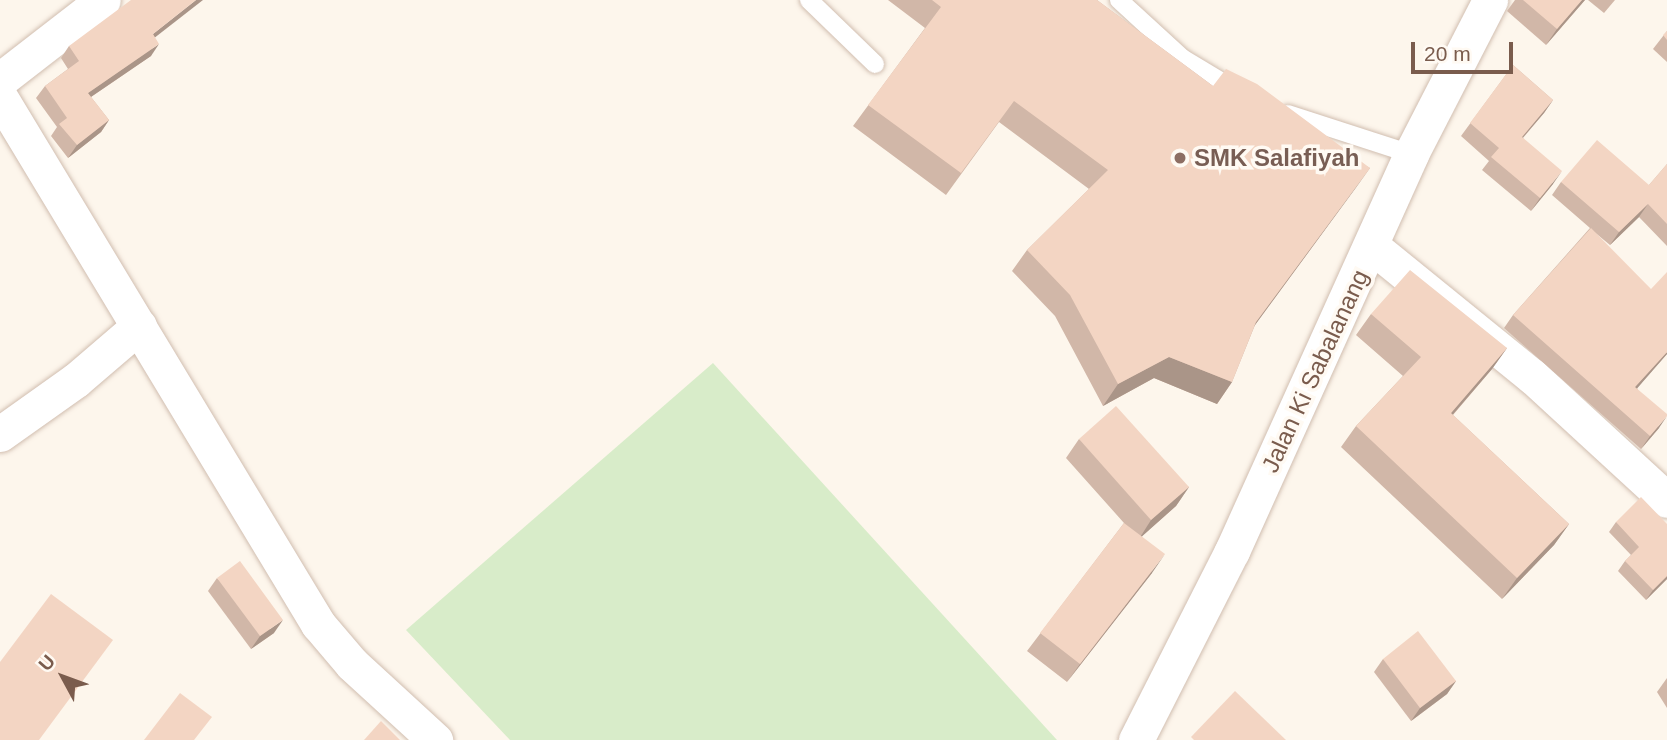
<!DOCTYPE html>
<style>
body{margin:0}
#map{position:relative;width:1667px;height:740px;overflow:hidden;background:#fdf6ec;font-family:Helvetica,sans-serif}
div>[style]{position:absolute}
[style*='--x']{left:calc(var(--x)*1px);top:calc(var(--y)*1px);width:calc(var(--w)*1px);rotate:calc(var(--a)*1deg)}
.green>*{inset:0;background:#d8ecc9}
.roads{filter:drop-shadow(0 0 2px #d1beb0) drop-shadow(0 0 2px #d1beb0)}
.service>*{height:18px;margin:-9px;padding:0 9px;transform-origin:9px;border-radius:9px;background:#fff}
.minor>*{height:35px;margin:-17.5px;padding:0 17.5px;transform-origin:17.5px;border-radius:17.5px;background:#fff}
.wall>*{inset:0;background:#d1b7a8}
.shaded-wall>*{inset:0;background:#aa9588}
.building>*{inset:0;background:#f3d5c3}
.dots>*{width:19px;height:19px;translate:-50% -50%;box-sizing:border-box;border:4px solid #fffaf3;border-radius:50%}
span{translate:-50% -50%;white-space:nowrap;text-align:center;line-height:1.15;-webkit-text-stroke:7px #fffaf3;paint-order:stroke}
.education-label{font-size:24px;color:#785e54;font-weight:700}
.left{translate:0 -50%;text-align:left}
.street-label{font-size:24px;color:#7a5c4d}
.north{position:absolute;left:28px;top:642px;width:70px;height:70px;-webkit-text-stroke:5px #fffaf3;paint-order:stroke;rotate:311deg;font-size:19px;font-weight:700;line-height:28px;text-align:center;color:#7a5c4d}
.north::after{content:'';display:block;margin:auto;width:24px;height:32px;background:#7a5c4d;clip-path:polygon(50% 0,100% 100%,50% 72%,0 100%)}
.scale{position:absolute;left:1411px;top:42px;width:102px;height:32px;box-sizing:border-box;border:4px solid #7a5c4d;border-top:0;padding-left:9px;font-size:21px;line-height:24px;white-space:nowrap;color:#7a5c4d;-webkit-text-stroke:5px #fffaf3;paint-order:stroke}
</style>
<div id="map">
<div class="green">
<i style="clip-path:polygon(713px 363px,1057px 740px,510px 740px,406px 630px)"></i>
</div>
<div class="roads">
<div class="service">
<i style="--x:809;--y:0;--w:92;--a:44.1"></i>
<i style="--x:1119;--y:0;--w:86;--a:42.6"></i>
<i style="--x:1182;--y:58;--w:64;--a:31"></i>
<i style="--x:1288;--y:114;--w:129;--a:18"></i>
</div>
<div class="minor">
<i style="--x:0;--y:80;--w:130;--a:-37.8"></i>
<i style="--x:0;--y:97;--w:616;--a:58.89"></i>
<i style="--x:318;--y:624;--w:52;--a:49.6"></i>
<i style="--x:352;--y:664;--w:113;--a:42.5"></i>
<i style="--x:1373;--y:247;--w:205;--a:39.1"></i>
<i style="--x:1532;--y:376;--w:183;--a:42.6"></i>
<i style="--x:0;--y:434;--w:93;--a:-35.4"></i>
<i style="--x:76;--y:380;--w:83;--a:-40.6"></i>
<i style="--x:1136;--y:740;--w:212;--a:-63.1"></i>
<i style="--x:1232;--y:551;--w:435;--a:-65.7"></i>
<i style="--x:1411;--y:154;--w:173;--a:-62.8"></i>
</div>
</div>
<div class="wall">
<i style="clip-path:polygon(888px 0,1097px 0,1213px 86px,1370px 168px,1255px 325px,1232px 382px,1217px 404px,1154px 378px,1103px 406px,1055px 316px,1012px 271px,1027px 250px,1089px 189px,999px 122px,946px 195px,853px 126px,925px 28px)"></i>
<i style="clip-path:polygon(1515px 0,1585px 0,1546px 45px,1507px 11px)"></i>
<i style="clip-path:polygon(1588px 0,1615px 0,1604px 13px)"></i>
<i style="clip-path:polygon(1667px 31px,1667px 62px,1653px 49px)"></i>
<i style="clip-path:polygon(155px 37px,151px 56px,91px 97px,109px 120px,101px 132px,68px 158px,51px 136px,57px 127px,36px 98px,45px 86px,68px 69px,61px 58px,69px 46px)"></i>
<i style="clip-path:polygon(1513px 65px,1553px 100px,1544px 113px,1523px 138px,1553px 184px,1531px 211px,1482px 170px,1489px 161px,1461px 136px)"></i>
<i style="clip-path:polygon(1667px 164px,1667px 246px,1639px 217px,1610px 245px,1593px 231px,1667px 354px,1637px 388px,1659px 428px,1641px 449px,1504px 328px,1513px 315px,1590px 228px,1552px 195px,1561px 182px,1649px 185px)"></i>
<i style="clip-path:polygon(1371px 314px,1507px 348px,1492px 369px,1453px 415px,1569px 524px,1554px 545px,1502px 599px,1341px 447px,1356px 426px,1403px 376px,1356px 335px)"></i>
<i style="clip-path:polygon(1079px 439px,1189px 487px,1176px 506px,1142px 536px,1152px 573px,1067px 682px,1027px 651px,1124px 523px,1066px 458px)"></i>
<i style="clip-path:polygon(1616px 522px,1667px 524px,1667px 579px,1646px 600px,1618px 571px,1625px 561px,1631px 555px,1609px 532px)"></i>
<i style="clip-path:polygon(217px 578px,274px 633px,251px 649px,208px 591px)"></i>
<i style="clip-path:polygon(1383px 659px,1456px 681px,1447px 694px,1411px 721px,1374px 672px)"></i>
<i style="clip-path:polygon(1667px 678px,1667px 708px,1657px 692px)"></i>
</div>
<div class="shaded-wall">
<i style="clip-path:polygon(196px 0,203px 0,144px 46px,153px 34px)"></i>
<i style="clip-path:polygon(1582px 0,1585px 0,1546px 45px,1557px 29px)"></i>
<i style="clip-path:polygon(159px 44px,151px 56px,79px 105px,88px 93px)"></i>
<i style="clip-path:polygon(1553px 100px,1544px 113px,1512px 150px,1522px 137px)"></i>
<i style="clip-path:polygon(109px 120px,101px 132px,68px 158px,77px 145px)"></i>
<i style="clip-path:polygon(1370px 168px,1355px 189px,1241px 344px,1256px 322px)"></i>
<i style="clip-path:polygon(1562px 171px,1553px 184px,1531px 211px,1540px 198px)"></i>
<i style="clip-path:polygon(1648px 204px,1639px 217px,1610px 245px,1619px 232px)"></i>
<i style="clip-path:polygon(1507px 348px,1492px 369px,1436px 434px,1451px 413px)"></i>
<i style="clip-path:polygon(1667px 352px,1667px 354px,1627px 400px,1635px 387px)"></i>
<i style="clip-path:polygon(1169px 357px,1232px 382px,1217px 404px,1154px 378px,1103px 406px,1118px 384px)"></i>
<i style="clip-path:polygon(1667px 416px,1659px 428px,1641px 449px,1650px 436px)"></i>
<i style="clip-path:polygon(1189px 487px,1176px 506px,1139px 539px,1151px 520px)"></i>
<i style="clip-path:polygon(1569px 524px,1554px 545px,1502px 599px,1517px 578px)"></i>
<i style="clip-path:polygon(1165px 554px,1152px 573px,1067px 682px,1080px 664px)"></i>
<i style="clip-path:polygon(1667px 576px,1667px 579px,1646px 600px,1653px 590px)"></i>
<i style="clip-path:polygon(283px 620px,274px 633px,251px 649px,260px 636px)"></i>
<i style="clip-path:polygon(1456px 681px,1447px 694px,1411px 721px,1420px 708px)"></i>
</div>
<div class="building">
<i style="clip-path:polygon(131px 0,196px 0,153px 34px,159px 44px,88px 93px,109px 120px,77px 145px,59px 124px,67px 118px,45px 86px,79px 61px,69px 46px)"></i>
<i style="clip-path:polygon(932px 0,1097px 0,1213px 86px,1226px 69px,1257px 84px,1370px 168px,1256px 322px,1232px 382px,1169px 357px,1118px 384px,1070px 295px,1027px 250px,1108px 170px,1014px 101px,961px 173px,868px 105px,941px 7px)"></i>
<i style="clip-path:polygon(1523px 0,1582px 0,1557px 29px)"></i>
<i style="clip-path:polygon(1667px 31px,1667px 40px,1663px 35px)"></i>
<i style="clip-path:polygon(1513px 65px,1553px 100px,1522px 137px,1562px 171px,1540px 198px,1491px 157px,1499px 148px,1470px 123px)"></i>
<i style="clip-path:polygon(1597px 140px,1649px 185px,1667px 164px,1667px 224px,1648px 204px,1619px 232px,1561px 182px)"></i>
<i style="clip-path:polygon(1591px 228px,1651px 289px,1667px 272px,1667px 352px,1635px 387px,1667px 414px,1667px 416px,1650px 436px,1513px 315px)"></i>
<i style="clip-path:polygon(1410px 270px,1507px 348px,1451px 413px,1569px 524px,1517px 578px,1356px 426px,1421px 357px,1371px 314px)"></i>
<i style="clip-path:polygon(1116px 406px,1189px 487px,1151px 520px,1079px 439px)"></i>
<i style="clip-path:polygon(1641px 497px,1667px 524px,1667px 576px,1653px 590px,1625px 561px,1639px 547px,1616px 522px)"></i>
<i style="clip-path:polygon(1124px 523px,1165px 554px,1080px 664px,1040px 633px)"></i>
<i style="clip-path:polygon(240px 561px,283px 620px,260px 636px,217px 578px)"></i>
<i style="clip-path:polygon(51px 594px,113px 640px,39px 740px,0 740px,0 662px)"></i>
<i style="clip-path:polygon(1418px 631px,1456px 681px,1420px 708px,1383px 659px)"></i>
<i style="clip-path:polygon(1235px 691px,1286px 740px,1194px 740px,1191px 737px)"></i>
<i style="clip-path:polygon(180px 693px,212px 717px,194px 740px,144px 740px)"></i>
<i style="clip-path:polygon(381px 721px,400px 740px,364px 740px)"></i>
</div>
<div class="dots">
<i style="left:1180px;top:158px;background:#8d6e63"></i>
</div>
<div class="education-label">
<span class="left" style="left:1194px;top:158px">SMK Salafiyah</span>
</div>
<div class="street-label">
<span style="left:1315px;top:371px;rotate:-65deg">Jalan Ki Sabalanang</span>
</div>
<div class="north">U</div>
<div class="scale">20 m</div>
</div>
